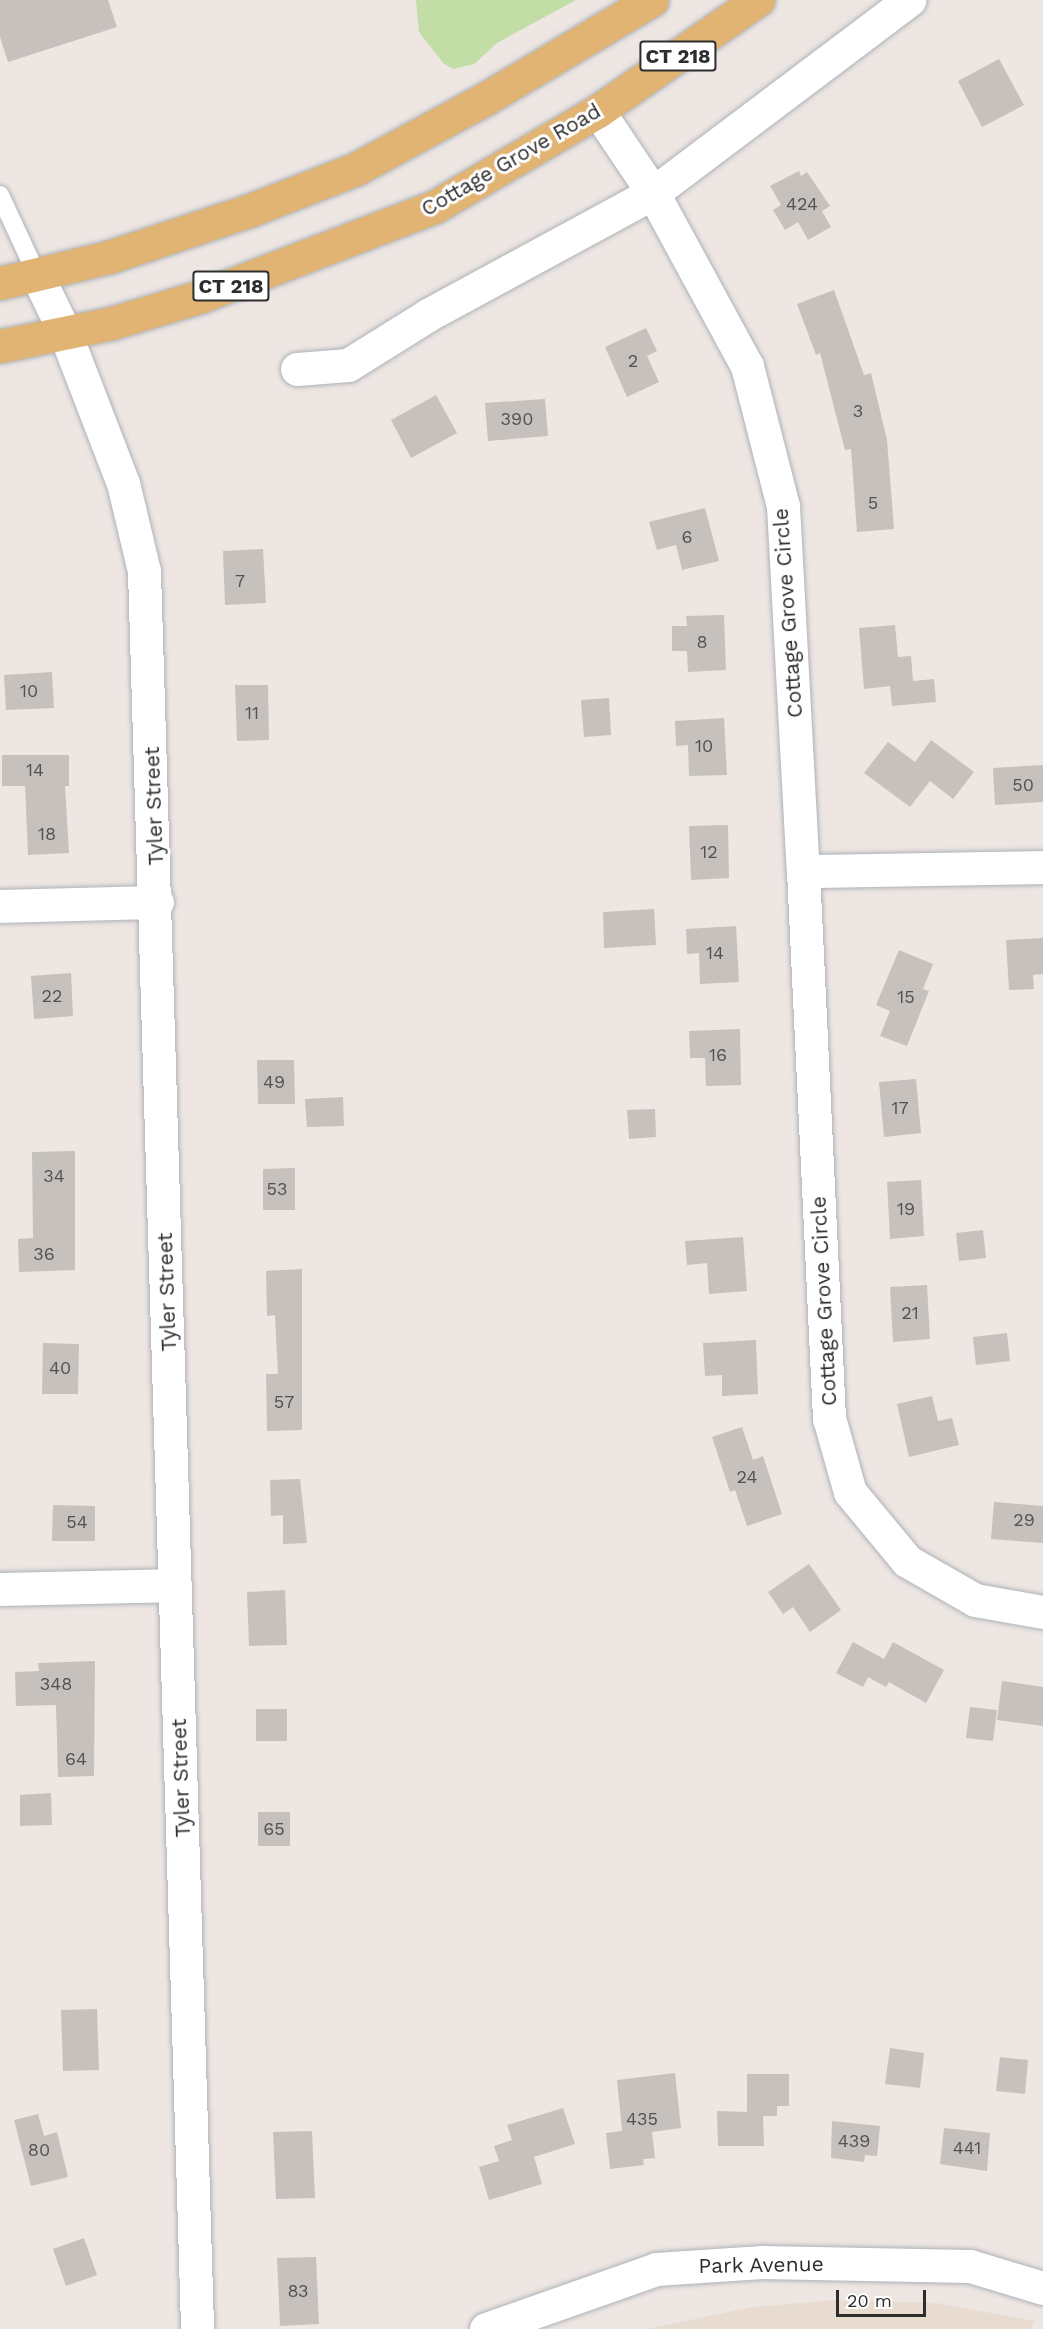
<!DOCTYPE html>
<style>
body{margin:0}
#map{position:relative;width:1043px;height:2329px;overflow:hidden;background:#ede6e2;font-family:"Work Sans",sans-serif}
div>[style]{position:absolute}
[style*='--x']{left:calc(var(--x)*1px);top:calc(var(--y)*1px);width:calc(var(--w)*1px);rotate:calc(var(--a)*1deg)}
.education>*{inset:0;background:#e8dcd1}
.green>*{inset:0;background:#c2dda5}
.building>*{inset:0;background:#c6c1bd}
.roads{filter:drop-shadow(0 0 2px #aeb2b8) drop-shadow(0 0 2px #aeb2b8)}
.lane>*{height:18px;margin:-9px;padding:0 9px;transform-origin:9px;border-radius:9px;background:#fff}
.street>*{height:33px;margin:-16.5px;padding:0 16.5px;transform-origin:16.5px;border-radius:16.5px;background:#fff}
.secondary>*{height:33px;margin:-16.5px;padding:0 16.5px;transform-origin:16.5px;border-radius:16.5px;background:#fff}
.primary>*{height:33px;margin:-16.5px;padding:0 16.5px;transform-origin:16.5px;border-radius:16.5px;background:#e1b473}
span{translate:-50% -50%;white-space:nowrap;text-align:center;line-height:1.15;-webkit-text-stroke:6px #fff;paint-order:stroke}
.number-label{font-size:18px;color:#535251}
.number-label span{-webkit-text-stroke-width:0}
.shield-label span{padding:2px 4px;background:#fff;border:2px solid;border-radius:4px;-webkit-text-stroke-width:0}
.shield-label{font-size:20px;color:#2d2d2d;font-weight:700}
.street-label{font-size:21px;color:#2d2d2d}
.scale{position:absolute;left:836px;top:2290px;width:90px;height:27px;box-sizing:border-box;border:3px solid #2d2d2d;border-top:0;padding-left:8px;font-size:18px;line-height:21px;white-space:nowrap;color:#2d2d2d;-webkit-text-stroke:4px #fff;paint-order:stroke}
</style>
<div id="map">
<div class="education">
<i style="clip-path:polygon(838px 2300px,937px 2303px,1035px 2321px,1031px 2329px,647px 2329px,752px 2307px)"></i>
</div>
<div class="green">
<i style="clip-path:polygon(416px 0,576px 0,497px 43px,474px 64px,454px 69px,444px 64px,419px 32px)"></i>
</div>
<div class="building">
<i style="clip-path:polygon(0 0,108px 0,117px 27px,8px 62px,0 37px)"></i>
<i style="clip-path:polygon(999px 59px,1024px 105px,982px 127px,958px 81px)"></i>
<i style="clip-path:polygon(799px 171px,801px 176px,807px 172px,830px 206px,822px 211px,831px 227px,808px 240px,798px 222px,785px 230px,773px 210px,781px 205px,770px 186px)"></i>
<i style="clip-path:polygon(834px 290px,864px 375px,871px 373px,887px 440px,894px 529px,857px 532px,851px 449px,845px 450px,820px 353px,816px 355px,797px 304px)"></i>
<i style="clip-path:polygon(646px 328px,657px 351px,647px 356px,659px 382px,627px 397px,605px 347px)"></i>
<i style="clip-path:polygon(436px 395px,457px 433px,411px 458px,391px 420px)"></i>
<i style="clip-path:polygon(545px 399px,548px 436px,488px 441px,485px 403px)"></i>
<i style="clip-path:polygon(705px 508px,719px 561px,682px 570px,676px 545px,657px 550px,649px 522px)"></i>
<i style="clip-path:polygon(263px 549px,266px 603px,225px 605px,223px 551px)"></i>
<i style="clip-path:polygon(724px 615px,726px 670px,688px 672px,687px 651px,672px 651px,672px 626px,687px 626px,686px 616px)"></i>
<i style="clip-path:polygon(895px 625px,898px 657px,911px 656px,913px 681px,934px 679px,936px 702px,892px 706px,890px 686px,864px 689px,859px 628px)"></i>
<i style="clip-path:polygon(52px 672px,54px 708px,6px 710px,4px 675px)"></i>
<i style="clip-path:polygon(235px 685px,268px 685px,269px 740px,237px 741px)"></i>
<i style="clip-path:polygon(609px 698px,611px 735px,584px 737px,581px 700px)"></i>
<i style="clip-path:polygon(724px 718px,727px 775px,689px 776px,688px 745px,676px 746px,675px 721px)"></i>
<i style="clip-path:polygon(931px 740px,974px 772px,953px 799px,930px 781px,910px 807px,864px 773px,888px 742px,915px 762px)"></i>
<i style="clip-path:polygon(2px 755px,69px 755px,69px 786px,65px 786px,69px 853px,28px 855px,25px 786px,2px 786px)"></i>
<i style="clip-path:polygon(1043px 765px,1043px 802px,995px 805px,993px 768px)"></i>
<i style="clip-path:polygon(728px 825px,729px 878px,691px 880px,689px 826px)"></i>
<i style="clip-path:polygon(654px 909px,656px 945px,604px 948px,603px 912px)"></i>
<i style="clip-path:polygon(736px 926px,739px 982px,700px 984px,699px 953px,687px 954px,686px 929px)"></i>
<i style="clip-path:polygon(1043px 938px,1043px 974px,1033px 975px,1034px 989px,1009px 990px,1006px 940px)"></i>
<i style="clip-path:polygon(899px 950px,933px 964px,923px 989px,929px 991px,907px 1046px,880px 1036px,890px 1011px,876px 1005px)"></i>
<i style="clip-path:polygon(71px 973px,73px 1016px,34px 1019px,31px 976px)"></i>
<i style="clip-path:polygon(740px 1029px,741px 1085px,706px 1086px,705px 1058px,690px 1058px,689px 1031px)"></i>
<i style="clip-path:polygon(257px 1060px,294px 1060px,295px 1104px,258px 1104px)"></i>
<i style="clip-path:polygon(916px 1079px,921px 1133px,884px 1137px,879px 1082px)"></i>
<i style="clip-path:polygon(343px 1097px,344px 1126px,307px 1127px,305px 1099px)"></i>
<i style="clip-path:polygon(655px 1109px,656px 1137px,629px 1139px,627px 1110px)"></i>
<i style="clip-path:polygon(75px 1151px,75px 1270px,19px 1272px,18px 1239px,33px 1238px,32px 1152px)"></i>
<i style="clip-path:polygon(295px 1168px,295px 1210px,263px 1210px,263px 1169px)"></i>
<i style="clip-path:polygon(921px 1180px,924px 1236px,890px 1239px,887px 1182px)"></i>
<i style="clip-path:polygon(983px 1230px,986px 1258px,959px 1261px,956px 1233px)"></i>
<i style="clip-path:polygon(743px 1237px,747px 1291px,709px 1294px,707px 1263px,687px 1265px,685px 1241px)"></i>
<i style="clip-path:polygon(302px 1269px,302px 1430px,267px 1431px,266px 1374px,278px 1374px,275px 1315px,267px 1316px,266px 1271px)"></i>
<i style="clip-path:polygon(927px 1285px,930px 1339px,893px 1342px,890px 1287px)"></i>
<i style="clip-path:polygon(1007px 1333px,1010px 1361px,976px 1365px,973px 1337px)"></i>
<i style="clip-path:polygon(756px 1340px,758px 1394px,722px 1396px,722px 1375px,705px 1376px,703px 1343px)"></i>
<i style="clip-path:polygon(43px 1343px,79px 1344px,78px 1394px,42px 1394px)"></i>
<i style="clip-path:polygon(932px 1396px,938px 1421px,952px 1418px,959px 1445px,909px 1457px,897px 1404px)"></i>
<i style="clip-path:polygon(742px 1427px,753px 1460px,763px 1456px,782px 1514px,747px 1526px,735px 1490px,730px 1492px,712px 1437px)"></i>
<i style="clip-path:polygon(300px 1479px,307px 1543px,283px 1544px,283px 1515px,271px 1516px,270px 1480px)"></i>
<i style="clip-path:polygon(994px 1502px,1043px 1506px,1043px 1543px,991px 1539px)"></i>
<i style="clip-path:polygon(53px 1505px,95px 1506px,95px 1541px,52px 1541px)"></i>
<i style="clip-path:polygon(809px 1564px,841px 1610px,810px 1632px,793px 1607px,783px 1614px,768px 1592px)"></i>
<i style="clip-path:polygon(285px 1590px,287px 1645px,249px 1646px,247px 1592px)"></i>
<i style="clip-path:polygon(853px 1642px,884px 1659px,893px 1642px,944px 1670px,926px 1703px,889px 1682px,886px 1687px,868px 1677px,863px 1687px,836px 1673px)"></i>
<i style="clip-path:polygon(95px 1661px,94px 1776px,58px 1777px,56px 1705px,16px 1706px,15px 1672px,39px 1671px,38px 1663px)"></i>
<i style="clip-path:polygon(1002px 1681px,1043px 1687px,1043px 1726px,997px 1720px)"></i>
<i style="clip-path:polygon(970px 1707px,997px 1710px,993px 1741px,966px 1738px)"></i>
<i style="clip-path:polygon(256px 1709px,287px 1709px,287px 1741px,256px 1741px)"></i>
<i style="clip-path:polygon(51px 1793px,52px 1825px,20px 1826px,20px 1795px)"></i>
<i style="clip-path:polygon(258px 1812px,290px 1812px,290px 1846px,258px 1846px)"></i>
<i style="clip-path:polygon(97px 2009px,99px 2070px,63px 2071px,61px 2010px)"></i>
<i style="clip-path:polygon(890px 2048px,924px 2053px,920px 2088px,885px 2084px)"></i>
<i style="clip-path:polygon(1000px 2057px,1028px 2060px,1025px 2094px,996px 2091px)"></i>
<i style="clip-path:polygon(675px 2073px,681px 2128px,652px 2132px,655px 2158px,643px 2159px,644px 2165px,610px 2169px,606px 2133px,622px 2131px,617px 2080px)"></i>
<i style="clip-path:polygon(747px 2074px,789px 2074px,789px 2106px,777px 2106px,777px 2116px,763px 2116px,764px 2146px,718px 2146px,717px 2111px,747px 2112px)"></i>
<i style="clip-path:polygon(563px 2108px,575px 2144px,534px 2157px,542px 2184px,489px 2200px,479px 2167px,499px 2161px,494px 2146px,512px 2140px,507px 2125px)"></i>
<i style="clip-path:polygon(38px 2114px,44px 2136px,57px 2132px,68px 2177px,31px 2186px,14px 2120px)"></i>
<i style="clip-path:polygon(832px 2121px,880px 2126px,877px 2156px,865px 2155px,864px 2162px,831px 2158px)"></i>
<i style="clip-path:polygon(944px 2128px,990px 2133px,987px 2171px,940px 2164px)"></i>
<i style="clip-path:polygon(312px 2131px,315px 2198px,276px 2199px,273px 2132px)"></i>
<i style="clip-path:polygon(84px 2238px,97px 2275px,66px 2286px,53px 2249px)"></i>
<i style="clip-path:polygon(316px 2257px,319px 2324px,280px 2326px,277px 2258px)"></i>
</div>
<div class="roads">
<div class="lane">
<i style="--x:0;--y:195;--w:88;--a:65.2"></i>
</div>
<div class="street">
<i style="--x:598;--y:111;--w:99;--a:56.1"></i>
<i style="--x:653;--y:193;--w:197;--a:61.5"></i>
<i style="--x:747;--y:366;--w:145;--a:75.6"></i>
<i style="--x:783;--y:506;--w:366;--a:86.9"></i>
<i style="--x:37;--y:275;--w:64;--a:64.2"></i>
<i style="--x:65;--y:333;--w:161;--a:68.9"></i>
<i style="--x:123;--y:483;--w:90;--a:76.6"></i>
<i style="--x:144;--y:571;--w:1759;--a:88.27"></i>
<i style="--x:297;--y:369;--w:51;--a:-4.5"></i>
<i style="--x:348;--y:365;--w:94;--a:-32"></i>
<i style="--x:428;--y:315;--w:256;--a:-28.5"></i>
<i style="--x:653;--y:193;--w:321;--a:-37"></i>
<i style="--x:1043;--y:867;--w:240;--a:179"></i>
<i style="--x:803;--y:871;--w:548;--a:87.28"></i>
<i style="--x:829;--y:1418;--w:77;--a:74.2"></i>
<i style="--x:850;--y:1492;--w:89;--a:50.4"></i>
<i style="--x:907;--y:1561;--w:78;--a:29.8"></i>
<i style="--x:975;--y:1600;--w:69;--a:10"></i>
<i style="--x:0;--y:906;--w:157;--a:-1.5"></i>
<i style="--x:0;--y:1589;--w:175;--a:-1.3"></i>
</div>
<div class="secondary">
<i style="--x:486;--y:2329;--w:180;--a:-19.4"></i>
<i style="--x:656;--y:2269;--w:106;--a:-3.8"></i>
<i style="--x:762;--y:2262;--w:208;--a:1.1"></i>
<i style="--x:970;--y:2266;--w:76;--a:16.8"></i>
</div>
<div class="primary">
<i style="--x:0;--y:283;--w:112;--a:-13.4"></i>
<i style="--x:109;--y:257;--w:150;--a:-18.3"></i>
<i style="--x:251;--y:210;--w:113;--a:-21.3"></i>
<i style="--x:356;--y:169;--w:147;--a:-28.5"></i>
<i style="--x:485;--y:99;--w:194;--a:-30.7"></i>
<i style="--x:0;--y:346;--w:114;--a:-11.6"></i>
<i style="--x:112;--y:323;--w:94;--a:-16.7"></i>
<i style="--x:202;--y:296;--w:251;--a:-21"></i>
<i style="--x:436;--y:206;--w:188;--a:-30.4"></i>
<i style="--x:598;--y:111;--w:195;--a:-34.8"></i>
</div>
</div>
<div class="number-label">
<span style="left:802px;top:204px">424</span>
<span style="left:633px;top:361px">2</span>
<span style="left:858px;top:411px">3</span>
<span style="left:517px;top:419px">390</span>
<span style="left:873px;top:503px">5</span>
<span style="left:687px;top:537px">6</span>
<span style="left:240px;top:581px">7</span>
<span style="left:702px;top:642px">8</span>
<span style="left:29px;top:691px">10</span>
<span style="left:252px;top:713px">11</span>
<span style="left:704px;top:746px">10</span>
<span style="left:35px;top:770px">14</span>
<span style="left:1023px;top:785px">50</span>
<span style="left:47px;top:834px">18</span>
<span style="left:709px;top:852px">12</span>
<span style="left:715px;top:953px">14</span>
<span style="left:52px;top:996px">22</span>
<span style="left:906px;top:997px">15</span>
<span style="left:718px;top:1055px">16</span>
<span style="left:274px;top:1082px">49</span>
<span style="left:900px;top:1108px">17</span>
<span style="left:54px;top:1176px">34</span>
<span style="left:277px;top:1189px">53</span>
<span style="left:906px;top:1209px">19</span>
<span style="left:44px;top:1254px">36</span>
<span style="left:910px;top:1313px">21</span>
<span style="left:60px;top:1368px">40</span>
<span style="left:284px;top:1402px">57</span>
<span style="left:747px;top:1477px">24</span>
<span style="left:1024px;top:1520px">29</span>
<span style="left:77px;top:1522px">54</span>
<span style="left:56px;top:1684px">348</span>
<span style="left:76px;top:1759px">64</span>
<span style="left:274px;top:1829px">65</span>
<span style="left:642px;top:2119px">435</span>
<span style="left:854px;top:2141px">439</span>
<span style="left:967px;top:2148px">441</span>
<span style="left:39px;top:2150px">80</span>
<span style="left:298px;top:2291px">83</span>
</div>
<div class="shield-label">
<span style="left:678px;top:56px">CT 218</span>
<span style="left:231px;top:286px">CT 218</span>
</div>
<div class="street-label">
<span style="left:511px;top:160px;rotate:-30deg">Cottage Grove Road</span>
<span style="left:788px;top:613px;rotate:-94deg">Cottage Grove Circle</span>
<span style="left:154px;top:806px;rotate:-92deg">Tyler Street</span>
<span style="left:167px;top:1292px;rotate:-92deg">Tyler Street</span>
<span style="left:824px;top:1301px;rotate:-93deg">Cottage Grove Circle</span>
<span style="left:181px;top:1778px;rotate:-92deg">Tyler Street</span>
<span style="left:761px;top:2265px;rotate:-1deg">Park Avenue</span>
</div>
<div class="scale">20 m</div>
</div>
